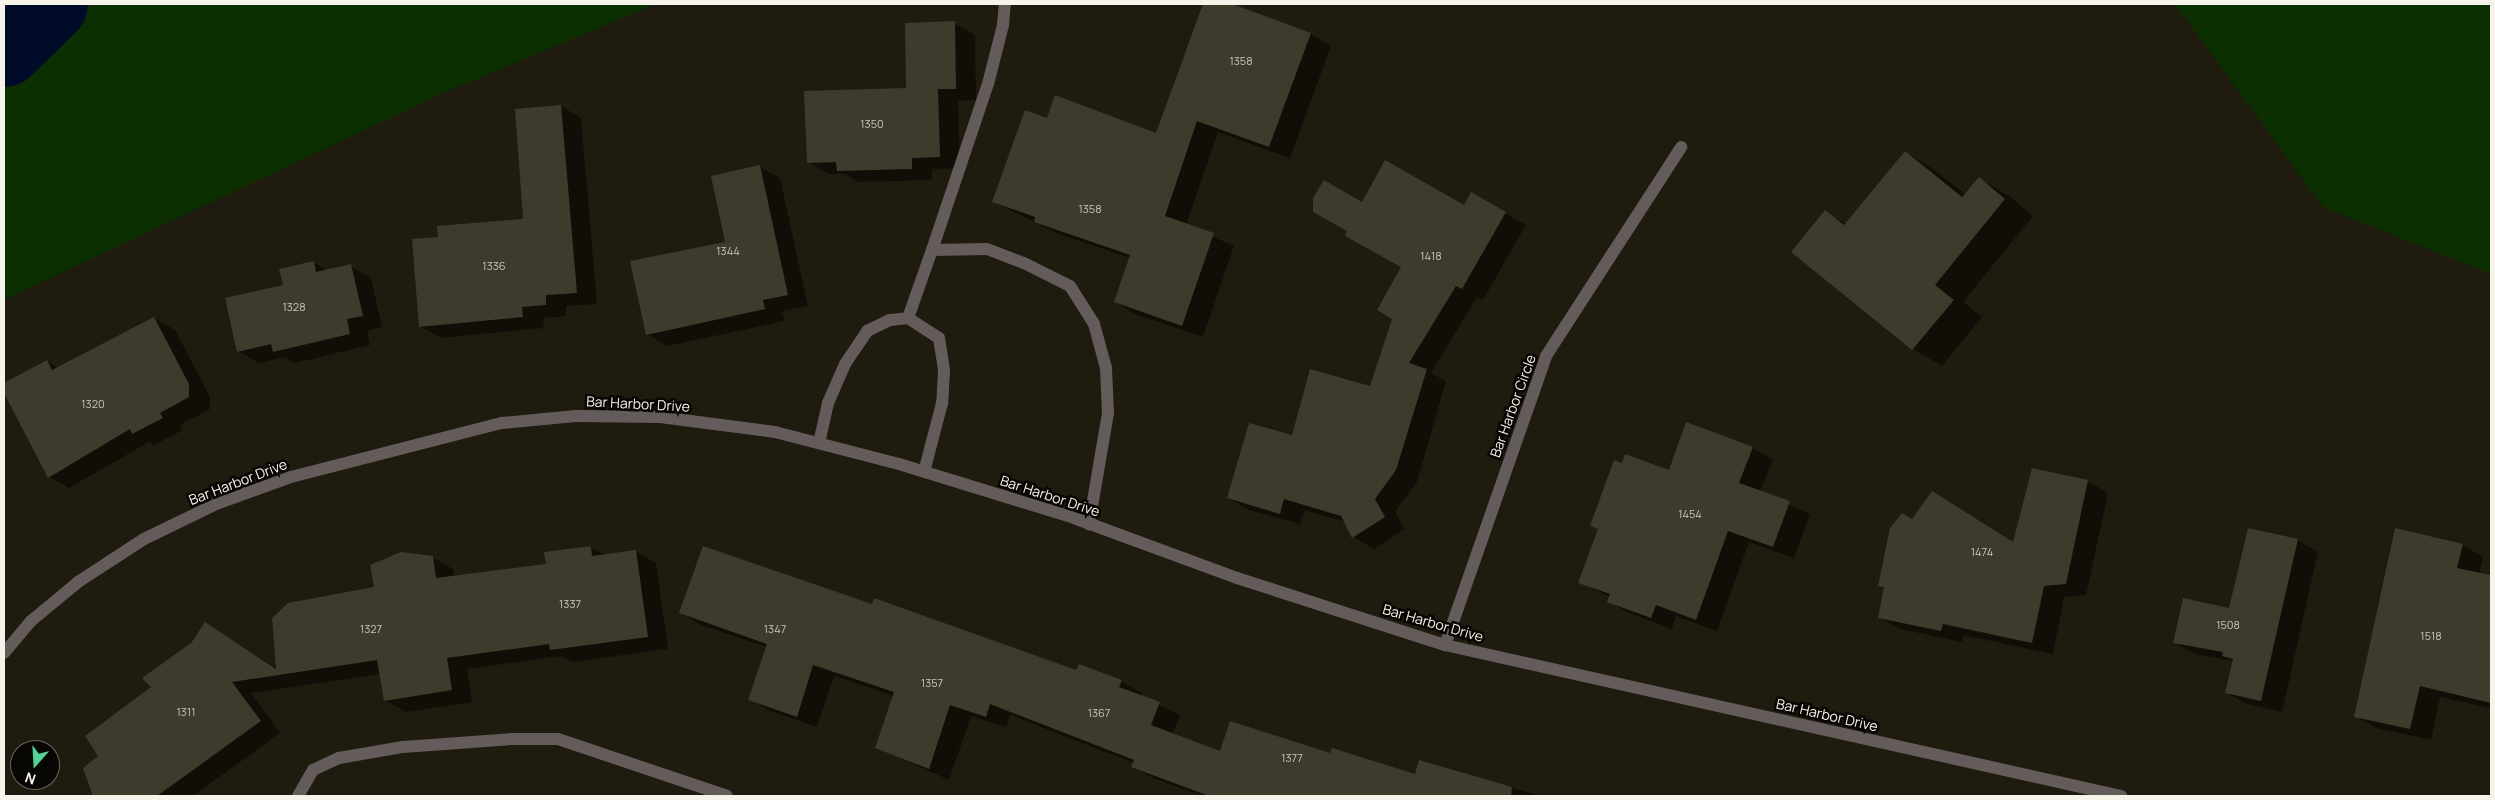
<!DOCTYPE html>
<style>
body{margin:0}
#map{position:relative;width:2495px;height:800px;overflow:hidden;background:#1f1b0e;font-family:Manrope,sans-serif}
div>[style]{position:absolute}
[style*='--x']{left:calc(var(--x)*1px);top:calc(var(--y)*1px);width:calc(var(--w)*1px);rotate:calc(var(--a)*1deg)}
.green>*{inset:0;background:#0c2f01}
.shadow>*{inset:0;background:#0007}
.river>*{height:75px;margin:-37.5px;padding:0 37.5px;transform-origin:37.5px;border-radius:37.5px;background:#000b29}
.building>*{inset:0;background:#3f3b2c}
.minor>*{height:12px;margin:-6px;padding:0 6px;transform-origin:6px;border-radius:6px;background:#645c5a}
span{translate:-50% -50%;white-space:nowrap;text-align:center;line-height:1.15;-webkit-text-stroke:5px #080603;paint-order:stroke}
.number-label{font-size:11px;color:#c8c5ba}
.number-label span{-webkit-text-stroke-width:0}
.street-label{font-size:14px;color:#f6f3ea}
.frame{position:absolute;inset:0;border:5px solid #f6f3ea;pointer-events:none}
.north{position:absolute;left:10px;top:740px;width:50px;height:50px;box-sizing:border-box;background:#080603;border:1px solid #67655f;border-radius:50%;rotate:199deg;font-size:14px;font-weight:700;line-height:20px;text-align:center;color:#f6f3ea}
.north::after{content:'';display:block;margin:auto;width:18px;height:22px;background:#52d397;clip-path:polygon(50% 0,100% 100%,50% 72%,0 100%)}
</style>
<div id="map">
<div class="green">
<i style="clip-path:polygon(4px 4px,656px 4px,441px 94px,4px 300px)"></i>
<i style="clip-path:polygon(2175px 4px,2491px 4px,2491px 274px,2323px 207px)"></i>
</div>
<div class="shadow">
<i style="clip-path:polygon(1205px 4px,1229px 4px,1311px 34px,1331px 46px,1290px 158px,1218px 132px,1186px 225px,1234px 246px,1203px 337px,1135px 314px,1115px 302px,1130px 258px,1056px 233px,994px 202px,1047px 120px,1157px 135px)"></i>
<i style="clip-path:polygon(954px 23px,975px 35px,976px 100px,958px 101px,960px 168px,932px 169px,932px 180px,858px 182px,845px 174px,828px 174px,808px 162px,908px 89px)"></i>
<i style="clip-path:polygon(561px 106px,581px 118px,597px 304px,566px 306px,566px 316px,543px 318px,544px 328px,441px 338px,420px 326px,439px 238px,525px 220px)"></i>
<i style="clip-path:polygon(1905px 152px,1933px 169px,1966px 195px,1979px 179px,2008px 195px,2033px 216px,1963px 302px,1982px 317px,1942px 366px,1913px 349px,1793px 251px,1825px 212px,1846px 224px)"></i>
<i style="clip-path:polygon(760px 167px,780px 178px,808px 306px,782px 311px,785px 321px,667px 346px,647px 334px,727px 243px)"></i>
<i style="clip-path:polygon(1472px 194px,1526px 225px,1483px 300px,1477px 297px,1431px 373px,1446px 381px,1417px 482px,1395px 511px,1404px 529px,1374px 549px,1353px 537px,1345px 522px,1305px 510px,1300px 524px,1249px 510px,1229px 498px,1293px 437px,1371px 388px,1394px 318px,1403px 267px,1362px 203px,1464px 206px)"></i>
<i style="clip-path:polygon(313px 262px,328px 271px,350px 266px,371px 278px,382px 327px,367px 331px,370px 345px,295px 363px,284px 357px,259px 363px,238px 351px,284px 286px)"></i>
<i style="clip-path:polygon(154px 318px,175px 330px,210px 397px,210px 409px,180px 425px,183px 430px,154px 445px,149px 442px,69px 488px,49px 477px,4px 385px,47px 361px,58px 368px)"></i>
<i style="clip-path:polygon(1752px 448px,1773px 459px,1760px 492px,1810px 514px,1794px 558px,1749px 542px,1717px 631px,1676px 616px,1672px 629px,1629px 613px,1608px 601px,1610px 597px,1580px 582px,1599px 530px,1592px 526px,1669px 472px)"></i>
<i style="clip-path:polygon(2088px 481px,2108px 493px,2086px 595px,2064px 597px,2053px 654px,1963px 635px,1962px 642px,1900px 629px,1879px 617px,1885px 589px,1880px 585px,1913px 521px,2014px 543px)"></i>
<i style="clip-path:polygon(2297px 540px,2318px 552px,2282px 712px,2247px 704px,2227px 693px,2233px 661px,2195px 654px,2175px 643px,2230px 609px)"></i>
<i style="clip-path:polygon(2462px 545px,2483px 557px,2479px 574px,2491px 576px,2491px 708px,2440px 697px,2431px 740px,2376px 728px,2355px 716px)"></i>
<i style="clip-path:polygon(591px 547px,606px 556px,636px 552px,656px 563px,668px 649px,572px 662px,562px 656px,467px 669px,472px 702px,406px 712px,385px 700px,381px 674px,251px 693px,280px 733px,193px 796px,94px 796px,85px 768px,100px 756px,206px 623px,278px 669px,375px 588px,432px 557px,453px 569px,454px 577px,547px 565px)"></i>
<i style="clip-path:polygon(872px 605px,1077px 672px,1121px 681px,1142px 693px,1141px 696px,1180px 715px,1172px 734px,1221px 753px,1331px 754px,1416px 775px,1420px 762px,1541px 796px,1203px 796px,1153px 778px,1132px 766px,1134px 763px,1010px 715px,1006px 727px,971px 716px,949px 780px,876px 747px,894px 696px,834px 676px,817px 727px,770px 711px,749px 699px,767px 647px,701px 625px,681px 613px)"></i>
</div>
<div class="river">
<i style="--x:4;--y:49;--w:64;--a:-44.4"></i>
</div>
<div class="building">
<i style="clip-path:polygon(1203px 4px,1232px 4px,1311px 33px,1269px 147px,1197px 121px,1165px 216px,1214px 233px,1182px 326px,1114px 302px,1130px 255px,1034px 222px,1035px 217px,992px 202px,1025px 110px,1047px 118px,1055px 95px,1156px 133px)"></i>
<i style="clip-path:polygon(955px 21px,956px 89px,938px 89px,940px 157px,912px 158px,912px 169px,837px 171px,836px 162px,807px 163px,804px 91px,906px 88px,905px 23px)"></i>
<i style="clip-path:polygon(561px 105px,577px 293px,546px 295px,546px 305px,522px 307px,523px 317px,419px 327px,412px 239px,438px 237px,437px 226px,523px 219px,515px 109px)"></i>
<i style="clip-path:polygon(1905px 151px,1962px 197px,1979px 177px,2005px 199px,1935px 285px,1954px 300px,1912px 350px,1791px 252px,1825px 210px,1844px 225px)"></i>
<i style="clip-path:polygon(1385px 160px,1464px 205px,1471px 192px,1506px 212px,1462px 289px,1456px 286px,1409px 363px,1427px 369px,1396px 470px,1375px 499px,1385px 517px,1352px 538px,1341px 516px,1284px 499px,1280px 514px,1227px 498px,1249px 423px,1292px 435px,1310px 369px,1370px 386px,1392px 319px,1377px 310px,1401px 267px,1345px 236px,1347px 231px,1313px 212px,1313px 198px,1324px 180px,1362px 202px)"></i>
<i style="clip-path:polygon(760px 165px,788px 295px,763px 300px,765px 309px,646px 335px,630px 261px,725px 242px,711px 176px)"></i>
<i style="clip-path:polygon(314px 261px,316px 272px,351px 264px,363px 316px,347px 319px,350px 334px,273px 352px,271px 344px,237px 352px,225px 298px,283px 285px,279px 269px)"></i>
<i style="clip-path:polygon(154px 317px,189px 384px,189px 397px,160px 413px,163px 418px,132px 434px,130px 429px,48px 478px,4px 393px,4px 383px,47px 360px,52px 370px)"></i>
<i style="clip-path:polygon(1686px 422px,1753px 447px,1739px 483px,1790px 501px,1773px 547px,1728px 531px,1696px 620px,1656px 605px,1651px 618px,1607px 602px,1610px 594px,1578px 583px,1598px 529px,1590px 526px,1614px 460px,1622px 463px,1625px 454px,1669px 470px)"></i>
<i style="clip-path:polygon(2032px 468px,2088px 480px,2066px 584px,2044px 586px,2032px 643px,1943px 624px,1941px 631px,1878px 618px,1884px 587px,1878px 586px,1890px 528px,1902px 513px,1912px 519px,1932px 491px,2013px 542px)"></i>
<i style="clip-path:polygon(2248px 528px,2298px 539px,2261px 701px,2225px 693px,2233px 659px,2222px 656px,2223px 652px,2173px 643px,2183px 598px,2229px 608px)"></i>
<i style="clip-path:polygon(2395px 528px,2463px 544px,2457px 568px,2491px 575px,2491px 703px,2420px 686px,2410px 729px,2354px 717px)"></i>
<i style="clip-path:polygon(591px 546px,592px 556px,636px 550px,648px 637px,550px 650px,549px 644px,447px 658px,452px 690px,384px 701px,377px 660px,232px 682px,261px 721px,157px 796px,93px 796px,83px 768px,98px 756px,85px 736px,151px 687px,142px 678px,191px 643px,205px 622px,276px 669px,272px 618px,288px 603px,374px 587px,370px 565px,401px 552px,433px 556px,436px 578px,546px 564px,544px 552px)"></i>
<i style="clip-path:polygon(703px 546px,872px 604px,874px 598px,1076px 670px,1079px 664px,1122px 680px,1119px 687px,1160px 702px,1151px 725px,1220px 751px,1230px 721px,1330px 753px,1332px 748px,1415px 774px,1419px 760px,1512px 787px,1511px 796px,1209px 796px,1131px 767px,1134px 760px,990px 704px,986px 717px,950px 705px,929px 769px,875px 748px,894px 692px,813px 665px,797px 717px,748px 700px,767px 644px,679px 613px)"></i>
</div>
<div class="minor">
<i style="--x:932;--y:250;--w:175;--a:-71.4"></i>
<i style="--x:988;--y:84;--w:61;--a:-75.7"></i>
<i style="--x:1003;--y:25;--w:21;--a:-85"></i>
<i style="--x:908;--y:318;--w:37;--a:33"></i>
<i style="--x:939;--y:338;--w:32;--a:81"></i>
<i style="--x:944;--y:370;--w:33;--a:93"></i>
<i style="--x:942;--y:403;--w:71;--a:104.6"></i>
<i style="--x:819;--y:443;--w:41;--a:-77.3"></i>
<i style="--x:828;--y:403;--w:43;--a:-66.4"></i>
<i style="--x:845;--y:364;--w:40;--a:-56"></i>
<i style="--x:867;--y:331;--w:25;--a:-26"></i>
<i style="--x:890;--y:320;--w:18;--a:-6"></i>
<i style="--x:908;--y:318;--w:72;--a:-70.6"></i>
<i style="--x:932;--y:250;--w:55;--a:-1"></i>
<i style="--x:987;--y:249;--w:40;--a:21"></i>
<i style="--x:1024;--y:263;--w:51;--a:26.6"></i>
<i style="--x:1070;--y:286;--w:45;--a:57.7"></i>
<i style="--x:1094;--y:324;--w:46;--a:74.7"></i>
<i style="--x:1106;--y:368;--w:45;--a:87.5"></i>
<i style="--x:1108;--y:413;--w:113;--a:99.7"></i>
<i style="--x:1445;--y:645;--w:306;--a:-70.7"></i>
<i style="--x:1546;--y:356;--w:249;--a:-57.1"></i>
<i style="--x:4;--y:653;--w:42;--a:-49.8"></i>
<i style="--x:31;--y:621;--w:61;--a:-39.7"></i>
<i style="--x:78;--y:582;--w:79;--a:-33.1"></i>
<i style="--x:144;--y:539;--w:80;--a:-25.9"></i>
<i style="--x:216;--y:504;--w:80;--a:-19.8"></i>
<i style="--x:291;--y:477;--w:218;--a:-14.4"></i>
<i style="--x:502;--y:423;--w:74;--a:-5.4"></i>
<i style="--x:576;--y:416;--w:84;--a:0.7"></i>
<i style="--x:660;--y:417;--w:116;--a:7.4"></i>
<i style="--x:775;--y:432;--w:128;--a:14.5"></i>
<i style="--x:899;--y:464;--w:183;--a:17.1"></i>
<i style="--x:1074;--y:518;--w:174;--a:20.2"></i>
<i style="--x:1237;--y:578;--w:219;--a:17.9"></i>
<i style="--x:1445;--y:645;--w:693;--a:12.59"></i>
<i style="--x:298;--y:796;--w:30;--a:-60"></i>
<i style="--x:313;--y:770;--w:29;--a:-25"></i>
<i style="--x:339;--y:758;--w:65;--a:-9.8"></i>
<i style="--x:403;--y:747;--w:108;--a:-4.2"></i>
<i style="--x:511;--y:739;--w:47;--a:0"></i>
<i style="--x:558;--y:739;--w:178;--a:18.6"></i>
</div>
<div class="number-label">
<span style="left:1241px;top:61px">1358</span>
<span style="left:872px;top:124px">1350</span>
<span style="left:1090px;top:209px">1358</span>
<span style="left:728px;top:251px">1344</span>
<span style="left:1431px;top:256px">1418</span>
<span style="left:494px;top:266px">1336</span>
<span style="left:294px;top:307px">1328</span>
<span style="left:93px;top:404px">1320</span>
<span style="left:1690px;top:514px">1454</span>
<span style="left:1982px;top:552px">1474</span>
<span style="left:570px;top:604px">1337</span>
<span style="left:2228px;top:625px">1508</span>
<span style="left:371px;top:629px">1327</span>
<span style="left:775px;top:629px">1347</span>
<span style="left:2431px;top:636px">1518</span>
<span style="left:932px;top:683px">1357</span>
<span style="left:186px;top:712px">1311</span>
<span style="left:1099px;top:713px">1367</span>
<span style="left:1292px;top:758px">1377</span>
</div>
<div class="street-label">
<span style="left:638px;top:404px;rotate:3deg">Bar Harbor Drive</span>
<span style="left:1513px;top:406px;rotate:-70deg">Bar Harbor Circle</span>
<span style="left:238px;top:482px;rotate:-21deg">Bar Harbor Drive</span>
<span style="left:1050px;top:496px;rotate:18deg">Bar Harbor Drive</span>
<span style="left:1433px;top:623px;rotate:16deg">Bar Harbor Drive</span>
<span style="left:1827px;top:715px;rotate:13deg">Bar Harbor Drive</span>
</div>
<div class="frame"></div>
<div class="north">N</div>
</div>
